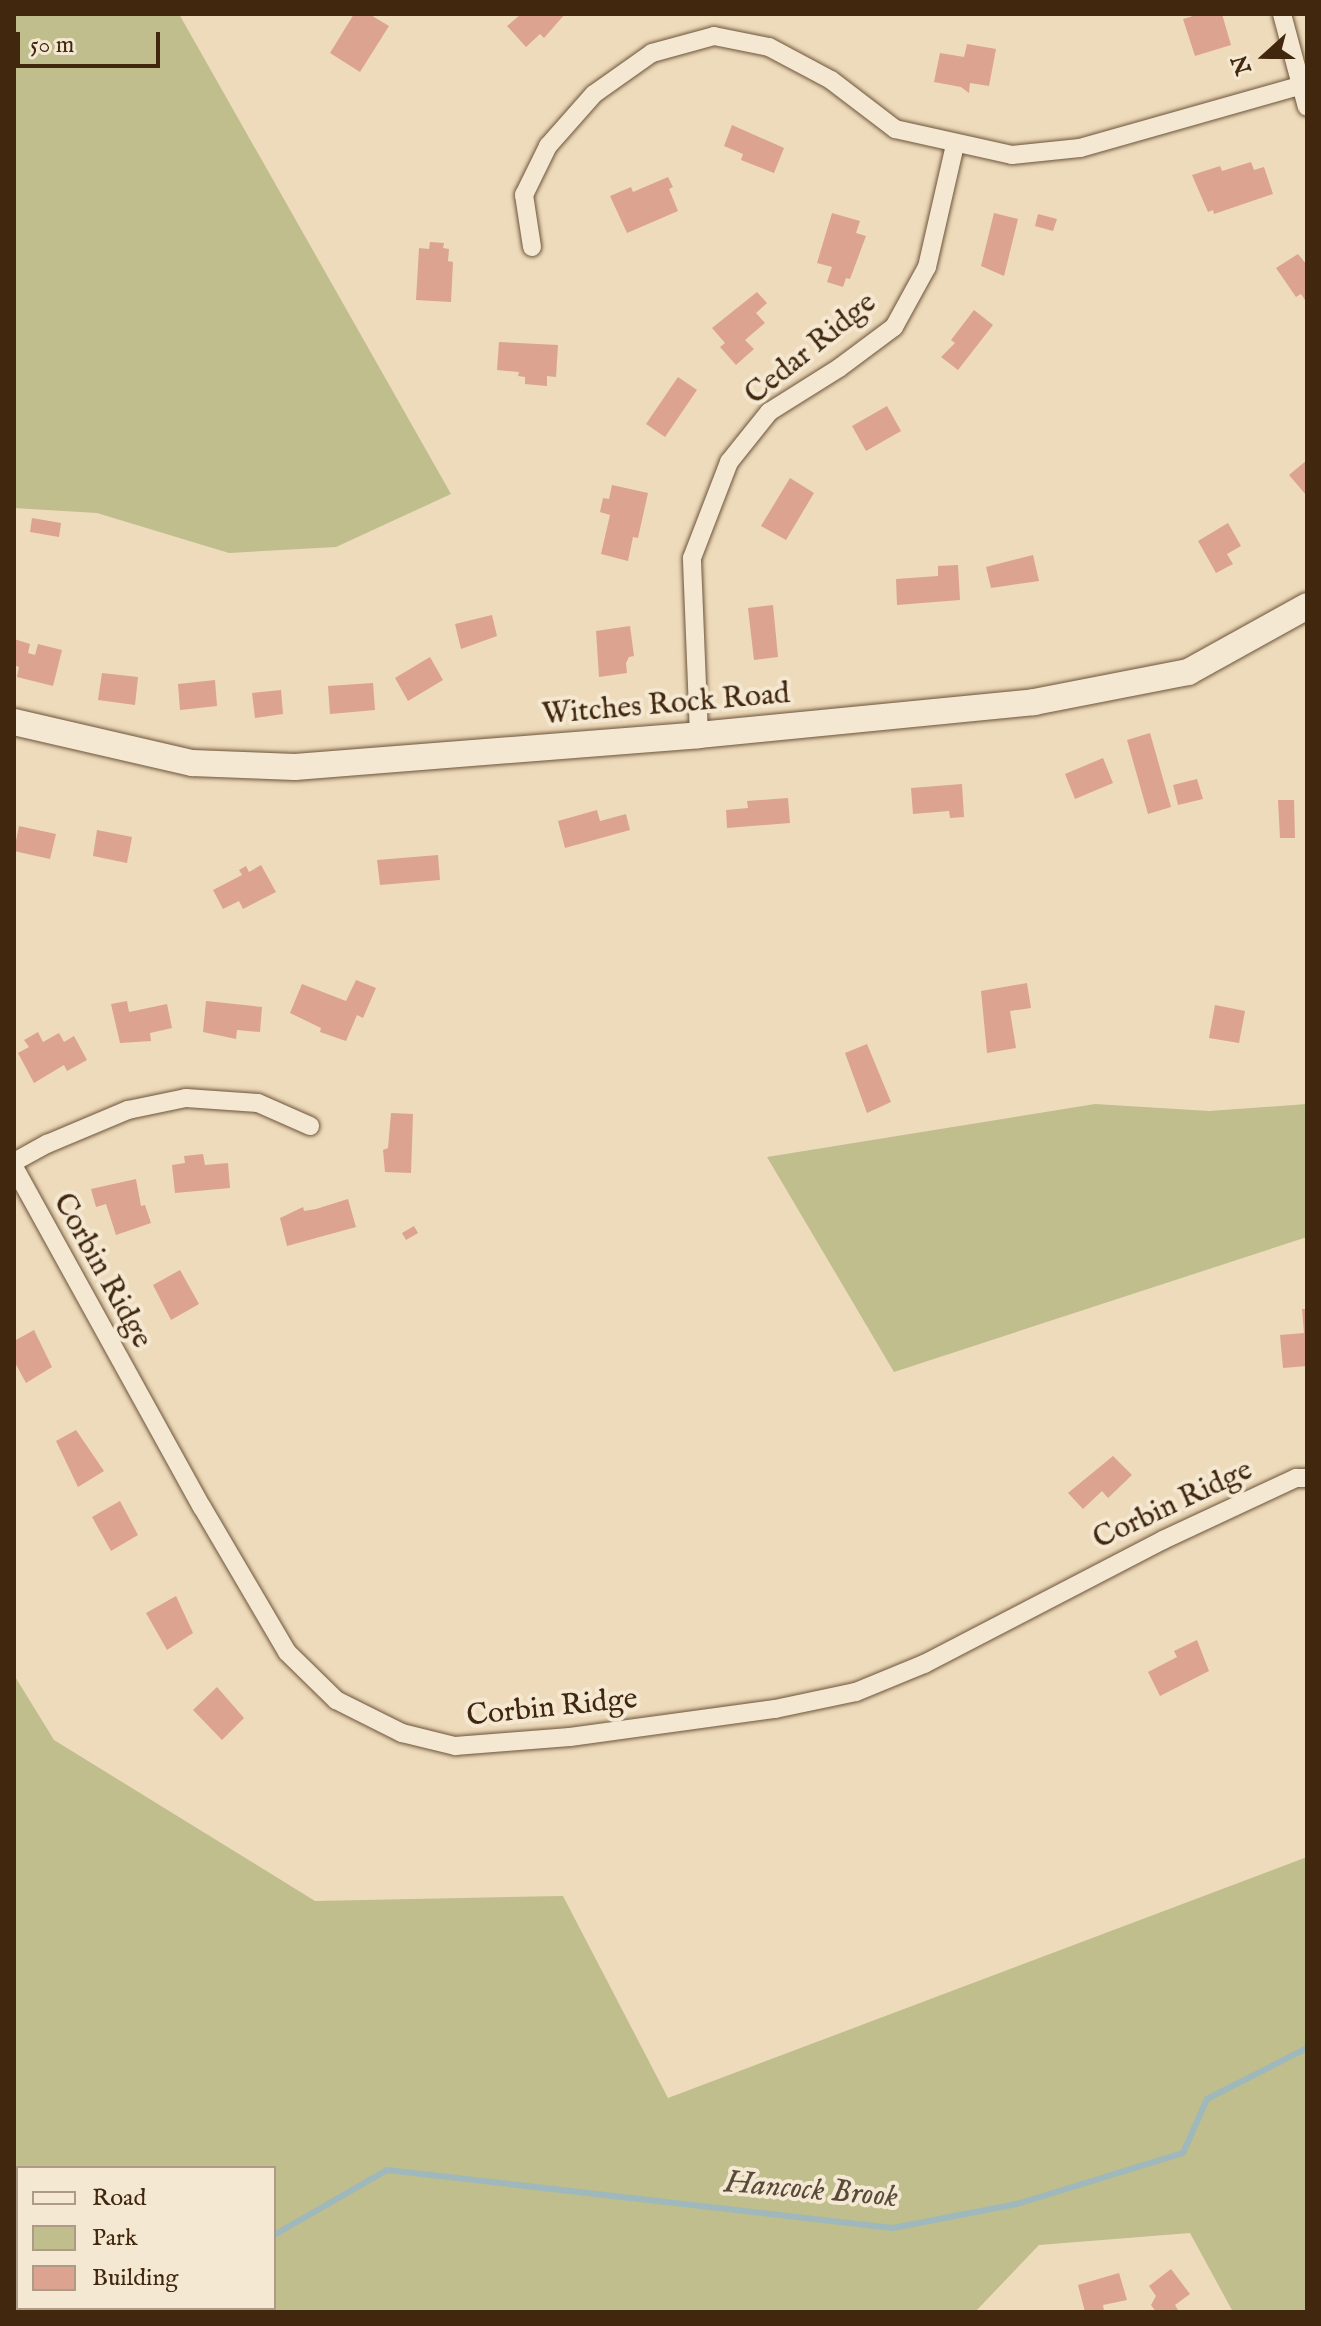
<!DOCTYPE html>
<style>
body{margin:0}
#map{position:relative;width:1321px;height:2326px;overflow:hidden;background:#eedbbb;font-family:"IM FELL English",serif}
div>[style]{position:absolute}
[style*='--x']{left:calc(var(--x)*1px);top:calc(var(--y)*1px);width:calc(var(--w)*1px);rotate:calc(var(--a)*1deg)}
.green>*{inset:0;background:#bfbe8c}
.stream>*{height:6px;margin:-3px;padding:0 3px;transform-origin:3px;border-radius:3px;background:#9fb8bc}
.building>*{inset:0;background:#dca390}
.roads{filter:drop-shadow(0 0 2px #6d543a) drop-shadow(0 0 2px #6d543a)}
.street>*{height:18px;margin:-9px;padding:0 9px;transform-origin:9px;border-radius:9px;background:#f4e8d3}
.secondary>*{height:26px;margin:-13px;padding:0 13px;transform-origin:13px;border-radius:13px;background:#f4e8d3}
span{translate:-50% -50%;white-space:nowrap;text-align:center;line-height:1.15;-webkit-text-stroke:8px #f4e8d3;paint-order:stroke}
.street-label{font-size:30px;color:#42270f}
.water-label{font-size:32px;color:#594b3a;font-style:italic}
.frame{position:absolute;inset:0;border:16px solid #42270f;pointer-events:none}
.legend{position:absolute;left:16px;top:2166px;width:260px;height:144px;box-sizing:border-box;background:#f4e8d3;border:2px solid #ad9b85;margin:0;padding:10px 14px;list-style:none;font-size:24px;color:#42270f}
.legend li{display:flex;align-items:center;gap:16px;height:40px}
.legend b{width:40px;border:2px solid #ad9b85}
.north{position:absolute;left:1225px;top:16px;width:80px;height:80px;-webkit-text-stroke:6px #f4e8d3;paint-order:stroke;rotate:249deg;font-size:22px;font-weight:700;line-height:32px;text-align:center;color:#42270f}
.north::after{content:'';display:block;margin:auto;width:28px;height:36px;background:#42270f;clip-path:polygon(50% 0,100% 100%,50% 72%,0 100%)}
.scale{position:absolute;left:16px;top:32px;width:144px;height:36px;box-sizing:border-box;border:4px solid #42270f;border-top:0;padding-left:10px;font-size:24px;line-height:28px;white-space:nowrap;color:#42270f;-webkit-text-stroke:6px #f4e8d3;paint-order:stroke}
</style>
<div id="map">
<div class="green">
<i style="clip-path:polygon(14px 14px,179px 14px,451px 494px,336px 547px,229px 553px,97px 513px,14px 508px)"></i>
<i style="clip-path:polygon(1095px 1104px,1209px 1111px,1307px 1104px,1307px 1237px,894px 1372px,767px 1157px)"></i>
<i style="clip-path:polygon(evenodd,14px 1675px,54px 1740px,315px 1901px,563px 1896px,668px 2098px,1307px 1857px,1307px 2312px,1233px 2312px,1190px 2233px,1039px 2245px,975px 2312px,14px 2312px,14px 1675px,18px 2168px,274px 2168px,274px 2308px,18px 2308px,18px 2168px)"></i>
</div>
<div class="stream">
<i style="--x:274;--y:2235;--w:130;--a:-29.9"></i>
<i style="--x:387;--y:2170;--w:509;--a:6.54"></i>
<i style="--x:893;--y:2228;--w:126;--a:-11"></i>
<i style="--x:1017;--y:2204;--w:174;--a:-17.1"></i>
<i style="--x:1183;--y:2153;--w:59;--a:-66"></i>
<i style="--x:1207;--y:2099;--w:112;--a:-27"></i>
<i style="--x:202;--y:2312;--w:6;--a:-45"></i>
</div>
<div class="building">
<i style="clip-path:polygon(354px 14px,369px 14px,389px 26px,360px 72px,330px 53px)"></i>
<i style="clip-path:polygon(521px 14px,565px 14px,544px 38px,540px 34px,526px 47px,507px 26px)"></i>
<i style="clip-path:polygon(1200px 14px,1222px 14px,1231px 45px,1195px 56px,1183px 19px)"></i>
<i style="clip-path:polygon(967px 44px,996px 49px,989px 86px,970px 83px,969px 93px,961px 87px,934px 82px,940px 53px,964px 57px)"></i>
<i style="clip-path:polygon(732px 125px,784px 148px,774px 173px,741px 160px,743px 154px,724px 146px)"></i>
<i style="clip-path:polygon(1251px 162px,1254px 170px,1264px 167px,1273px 194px,1214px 214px,1213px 210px,1208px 212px,1192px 175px,1220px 166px,1222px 171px)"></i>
<i style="clip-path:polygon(668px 177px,673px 187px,669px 189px,678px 211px,627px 233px,610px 196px,631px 187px,633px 192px)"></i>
<i style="clip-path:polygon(832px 213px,860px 221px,856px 233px,866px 236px,850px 279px,846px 278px,843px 287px,827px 282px,832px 267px,817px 263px)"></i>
<i style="clip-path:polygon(994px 213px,1018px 219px,1004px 276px,981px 266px)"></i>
<i style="clip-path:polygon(1038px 214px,1057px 219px,1053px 231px,1035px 226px)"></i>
<i style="clip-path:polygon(430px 242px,444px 243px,443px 248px,449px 249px,448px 261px,453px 262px,451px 302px,416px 300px,419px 248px,429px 249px)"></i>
<i style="clip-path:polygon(1298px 254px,1307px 265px,1307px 303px,1301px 294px,1296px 297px,1276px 268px)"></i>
<i style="clip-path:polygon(757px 292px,767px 303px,756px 313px,765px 323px,745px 340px,754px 349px,736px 365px,720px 347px,725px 343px,712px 328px)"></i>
<i style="clip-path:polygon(974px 310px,993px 325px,958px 370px,941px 357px,955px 343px,951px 340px)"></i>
<i style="clip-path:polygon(499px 342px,558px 345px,556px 377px,547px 376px,547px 386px,525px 384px,525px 377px,518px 376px,519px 372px,497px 370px)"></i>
<i style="clip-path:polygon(678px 377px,697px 390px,665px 437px,646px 424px)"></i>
<i style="clip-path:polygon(887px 406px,901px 431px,866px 451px,852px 426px)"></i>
<i style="clip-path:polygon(1307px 460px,1307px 496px,1289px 475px)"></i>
<i style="clip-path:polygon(790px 478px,814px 493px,786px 540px,761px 526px)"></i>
<i style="clip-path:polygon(612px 485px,648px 493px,638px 538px,633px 537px,628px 561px,601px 554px,610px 515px,600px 512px,603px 498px,609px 499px)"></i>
<i style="clip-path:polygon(32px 518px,61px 523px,59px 537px,30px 532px)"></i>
<i style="clip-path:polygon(1228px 523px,1241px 546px,1227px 554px,1233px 564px,1216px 573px,1198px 541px)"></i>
<i style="clip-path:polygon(1033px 555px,1039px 581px,991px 588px,986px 567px)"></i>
<i style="clip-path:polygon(958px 565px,960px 600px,897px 605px,896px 579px,938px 576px,938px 566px)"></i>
<i style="clip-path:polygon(773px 605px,778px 657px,754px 660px,748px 608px)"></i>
<i style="clip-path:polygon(492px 615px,497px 636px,461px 649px,455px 624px)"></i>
<i style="clip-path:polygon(630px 626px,634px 656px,629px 657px,626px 663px,627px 673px,599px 677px,596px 631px)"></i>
<i style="clip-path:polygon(14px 639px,30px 644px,28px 653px,35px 655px,38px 644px,62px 650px,53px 686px,17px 677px,19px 667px,14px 665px)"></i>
<i style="clip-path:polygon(430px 657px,443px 680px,408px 701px,395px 678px)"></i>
<i style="clip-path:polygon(102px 673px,138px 677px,135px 705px,98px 700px)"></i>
<i style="clip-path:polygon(215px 680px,217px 706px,180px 710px,178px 684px)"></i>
<i style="clip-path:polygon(373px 683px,375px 710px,330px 714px,328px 686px)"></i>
<i style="clip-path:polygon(281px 690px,283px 714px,255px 718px,252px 693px)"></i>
<i style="clip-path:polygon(1150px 733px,1171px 807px,1148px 814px,1127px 740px)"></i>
<i style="clip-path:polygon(1103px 758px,1113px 783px,1075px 799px,1065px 774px)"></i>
<i style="clip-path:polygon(1197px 779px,1203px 799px,1178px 805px,1173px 785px)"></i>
<i style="clip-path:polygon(962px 784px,964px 817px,950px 818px,949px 811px,913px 814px,911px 788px)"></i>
<i style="clip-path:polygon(788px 798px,790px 823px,727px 828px,726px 810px,748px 808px,747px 801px)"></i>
<i style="clip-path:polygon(1278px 800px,1294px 800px,1295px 838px,1280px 838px)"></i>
<i style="clip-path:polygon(597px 810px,600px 821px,626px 814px,630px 830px,565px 848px,558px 821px)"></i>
<i style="clip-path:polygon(19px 826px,56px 834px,50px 859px,14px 851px)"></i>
<i style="clip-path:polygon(97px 830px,132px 837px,127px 863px,93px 856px)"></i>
<i style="clip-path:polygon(438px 855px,440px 880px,380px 885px,377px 860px)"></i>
<i style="clip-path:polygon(261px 865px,276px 892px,243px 909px,239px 901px,223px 909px,213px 890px,242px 875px,239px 870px,246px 866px,249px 872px)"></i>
<i style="clip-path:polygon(356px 980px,376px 988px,363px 1018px,357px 1015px,346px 1041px,320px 1032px,321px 1028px,290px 1013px,302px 984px,346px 1001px)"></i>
<i style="clip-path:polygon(1027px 983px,1031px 1008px,1010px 1011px,1016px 1048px,987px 1053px,981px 991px)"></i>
<i style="clip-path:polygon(127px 1001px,129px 1012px,167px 1004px,172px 1028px,150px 1033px,151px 1041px,120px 1043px,111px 1004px)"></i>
<i style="clip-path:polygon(206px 1001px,262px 1007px,260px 1032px,237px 1030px,236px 1039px,203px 1032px)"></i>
<i style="clip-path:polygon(1215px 1005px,1245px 1011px,1239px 1043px,1209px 1038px)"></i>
<i style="clip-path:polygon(38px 1032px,43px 1042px,59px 1033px,64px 1042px,74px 1036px,87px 1060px,67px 1071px,64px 1065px,34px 1083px,18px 1053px,29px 1047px,24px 1040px)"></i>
<i style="clip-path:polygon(867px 1044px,891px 1102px,867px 1113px,845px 1053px)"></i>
<i style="clip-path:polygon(391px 1113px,413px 1114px,411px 1173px,385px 1172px,383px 1150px,388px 1148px)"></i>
<i style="clip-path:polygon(203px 1154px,205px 1165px,228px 1163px,230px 1188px,175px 1193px,172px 1165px,185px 1163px,184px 1156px)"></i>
<i style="clip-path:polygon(136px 1179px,141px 1206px,145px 1205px,151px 1223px,116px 1235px,106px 1204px,96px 1207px,91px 1189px)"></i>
<i style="clip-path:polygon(348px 1199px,356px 1227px,287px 1246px,280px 1218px,303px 1207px,304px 1211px,316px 1209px)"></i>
<i style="clip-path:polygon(414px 1226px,418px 1233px,406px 1240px,402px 1233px)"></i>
<i style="clip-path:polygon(180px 1270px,199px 1304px,171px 1320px,153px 1285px)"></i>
<i style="clip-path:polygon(1302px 1309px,1307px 1309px,1307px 1366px,1283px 1368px,1280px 1335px,1304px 1333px)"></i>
<i style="clip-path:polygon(34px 1330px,52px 1367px,26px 1383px,14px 1361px,14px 1341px)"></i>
<i style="clip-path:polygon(76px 1430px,104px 1471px,78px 1487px,56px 1441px)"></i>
<i style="clip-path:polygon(1113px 1456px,1132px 1475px,1108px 1498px,1102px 1491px,1083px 1509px,1068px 1493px)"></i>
<i style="clip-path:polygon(120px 1501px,138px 1535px,111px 1551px,92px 1517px)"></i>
<i style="clip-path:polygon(176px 1596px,193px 1633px,167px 1650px,146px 1613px)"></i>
<i style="clip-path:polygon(1197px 1640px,1209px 1671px,1160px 1696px,1148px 1672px,1177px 1657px,1174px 1651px)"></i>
<i style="clip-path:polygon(217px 1687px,244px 1718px,222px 1740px,193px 1710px)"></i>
<i style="clip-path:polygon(1171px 2269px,1190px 2294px,1175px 2305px,1178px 2310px,1175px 2312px,1156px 2312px,1151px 2305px,1156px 2296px,1149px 2286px)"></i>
<i style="clip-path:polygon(1119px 2273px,1127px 2300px,1103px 2305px,1104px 2311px,1085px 2312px,1078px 2285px)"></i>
</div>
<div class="roads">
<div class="street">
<i style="--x:1282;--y:14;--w:96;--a:75"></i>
<i style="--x:532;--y:247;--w:53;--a:-98.7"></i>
<i style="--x:524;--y:195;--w:55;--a:-63.9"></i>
<i style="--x:548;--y:146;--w:69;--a:-48.5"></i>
<i style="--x:594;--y:94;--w:71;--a:-35.3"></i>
<i style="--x:652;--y:53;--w:64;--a:-15.3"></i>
<i style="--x:714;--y:36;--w:56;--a:11.3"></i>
<i style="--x:769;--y:47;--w:70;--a:28"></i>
<i style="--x:831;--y:80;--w:81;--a:37.4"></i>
<i style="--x:895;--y:129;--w:120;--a:12.5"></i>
<i style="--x:1012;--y:155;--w:68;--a:-5.9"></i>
<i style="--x:1080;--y:148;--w:228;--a:-15.8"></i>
<i style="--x:699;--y:735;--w:177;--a:-92.3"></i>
<i style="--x:692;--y:558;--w:103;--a:-68.9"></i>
<i style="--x:729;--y:462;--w:64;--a:-51.3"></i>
<i style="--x:769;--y:412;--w:83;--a:-32.2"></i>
<i style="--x:839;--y:368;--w:69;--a:-36.7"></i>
<i style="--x:894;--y:327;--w:68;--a:-61.2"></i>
<i style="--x:927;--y:267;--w:125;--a:-77.1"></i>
<i style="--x:14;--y:1162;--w:38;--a:-29"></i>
<i style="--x:47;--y:1144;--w:88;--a:-22.8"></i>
<i style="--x:128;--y:1110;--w:59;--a:-11.7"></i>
<i style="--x:186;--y:1098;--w:72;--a:4"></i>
<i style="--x:258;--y:1103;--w:57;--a:23.9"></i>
<i style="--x:14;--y:1167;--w:389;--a:61.1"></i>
<i style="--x:202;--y:1507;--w:168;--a:59.6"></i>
<i style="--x:287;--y:1652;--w:69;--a:44.4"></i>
<i style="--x:336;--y:1700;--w:74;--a:26.6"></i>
<i style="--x:402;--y:1733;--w:55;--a:13.8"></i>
<i style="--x:455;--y:1746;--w:115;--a:-4.5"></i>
<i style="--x:570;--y:1737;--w:207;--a:-7.8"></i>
<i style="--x:775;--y:1709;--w:83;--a:-11.9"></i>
<i style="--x:856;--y:1692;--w:74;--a:-22.4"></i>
<i style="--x:924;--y:1664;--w:269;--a:-27.4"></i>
<i style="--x:1163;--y:1540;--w:147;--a:-25"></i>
<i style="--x:1296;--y:1478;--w:11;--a:0"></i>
</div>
<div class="secondary">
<i style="--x:14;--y:722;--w:183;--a:13"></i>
<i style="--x:192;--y:763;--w:103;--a:2.2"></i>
<i style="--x:295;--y:767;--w:405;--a:-4.5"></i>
<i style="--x:699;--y:735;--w:337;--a:-5.6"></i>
<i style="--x:1034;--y:702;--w:157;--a:-11"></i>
<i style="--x:1188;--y:672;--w:136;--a:-29"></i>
</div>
</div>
<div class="street-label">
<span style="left:811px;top:349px;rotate:-39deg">Cedar Ridge</span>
<span style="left:666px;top:705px;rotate:-5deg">Witches Rock Road</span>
<span style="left:102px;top:1271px;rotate:61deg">Corbin Ridge</span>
<span style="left:1173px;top:1505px;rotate:-25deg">Corbin Ridge</span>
<span style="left:552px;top:1708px;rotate:-6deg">Corbin Ridge</span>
</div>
<div class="water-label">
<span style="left:811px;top:2191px;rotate:5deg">Hancock Brook</span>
</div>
<div class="frame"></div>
<ul class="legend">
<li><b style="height:10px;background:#f4e8d3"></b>Road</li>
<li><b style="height:22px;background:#bfbe8c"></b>Park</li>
<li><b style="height:22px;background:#dca390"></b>Building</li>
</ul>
<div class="north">N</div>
<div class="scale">50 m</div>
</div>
